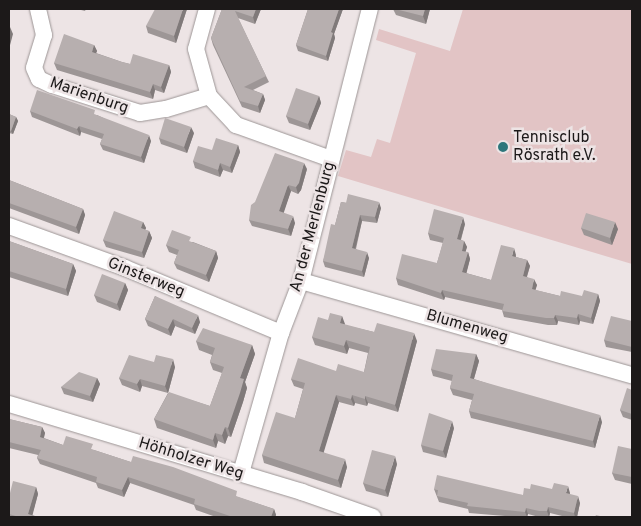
<!DOCTYPE html>
<meta charset="utf-8">
<style>
body{margin:0}
#map{position:relative;width:641px;height:526px;overflow:hidden;background:#ede4e5;font-family:Overpass,sans-serif}
div>[style]{position:absolute}
.green>*{inset:0;background:#e2c4c5}
.roads{filter:drop-shadow(0 0 1px #9c9595) drop-shadow(0 0 1px #9c9595)}
.minor>*{height:16px;margin:-8px;padding:0 8px;transform-origin:8px;border-radius:8px;background:#fff}
.wall>*{inset:0;background:#9d9696}
.shaded-wall>*{inset:0;background:#807a7a}
.building>*{inset:0;background:#b7afaf}
.dots>*{width:14px;height:14px;translate:-50% -50%;box-sizing:border-box;border:2px solid #ede4e5;border-radius:50%}
span{translate:-50% -50%;white-space:nowrap;text-align:center;line-height:1.15;-webkit-text-stroke:5px #ede4e5;paint-order:stroke}
.street-label{font-size:16px;color:#1c1919}
.poi-label{font-size:16px;color:#1c1919}
.left{translate:0 -50%;text-align:left}
.frame{position:absolute;inset:0;border:10px solid #1c1919;pointer-events:none}
</style>
<div id="map">
<div class="green">
<div style="clip-path:polygon(463px 9px,632px 9px,632px 264px,338px 176px,346px 150px,371px 157px,377px 139px,390px 143px,416px 53px,376px 40px,379px 29px,450px 51px)"></div>
</div>
<div class="roads">
<div class="minor">
<div style="left:38px;top:9px;width:27px;rotate:77deg"></div>
<div style="left:44px;top:35px;width:34px;rotate:107deg"></div>
<div style="left:34px;top:68px;width:12px;rotate:66deg"></div>
<div style="left:39px;top:79px;width:14px;rotate:25deg"></div>
<div style="left:52px;top:85px;width:92px;rotate:17.7deg"></div>
<div style="left:140px;top:113px;width:26px;rotate:-9deg"></div>
<div style="left:166px;top:109px;width:45px;rotate:-16.8deg"></div>
<div style="left:207px;top:9px;width:41px;rotate:105.4deg"></div>
<div style="left:196px;top:49px;width:49px;rotate:74.5deg"></div>
<div style="left:209px;top:96px;width:40px;rotate:47deg"></div>
<div style="left:236px;top:125px;width:101px;rotate:19.7deg"></div>
<div style="left:9px;top:226px;width:123px;rotate:19.9deg"></div>
<div style="left:125px;top:268px;width:169px;rotate:22.6deg"></div>
<div style="left:301px;top:281px;width:344px;rotate:15.9deg"></div>
<div style="left:9px;top:404px;width:306px;rotate:16.7deg"></div>
<div style="left:302px;top:492px;width:75px;rotate:19.4deg"></div>
<div style="left:241px;top:473px;width:146px;rotate:-74.1deg"></div>
<div style="left:281px;top:333px;width:56px;rotate:-69deg"></div>
<div style="left:301px;top:281px;width:281px;rotate:-75.8deg"></div>
</div>
</div>
<div class="wall">
<div style="clip-path:polygon(77px 9px,86px 9px,85px 11px)"></div>
<div style="clip-path:polygon(187px 9px,176px 43px,148px 33px,146px 26px)"></div>
<div style="clip-path:polygon(222px 9px,261px 9px,255px 24px,238px 18px,266px 76px,269px 82px,253px 90px,263px 94px,265px 100px,260px 113px,242px 107px,213px 45px,211px 38px)"></div>
<div style="clip-path:polygon(308px 9px,343px 9px,334px 34px,335px 38px,328px 61px,298px 51px,296px 45px)"></div>
<div style="clip-path:polygon(393px 9px,430px 9px,426px 24px,396px 15px)"></div>
<div style="clip-path:polygon(94px 45px,97px 51px,96px 53px,122px 62px,130px 64px,169px 65px,171px 72px,164px 93px,155px 90px,153px 99px,57px 70px,54px 63px)"></div>
<div style="clip-path:polygon(319px 96px,321px 103px,310px 130px,289px 123px,286px 116px)"></div>
<div style="clip-path:polygon(30px 111px,97px 115px,151px 141px,144px 163px,103px 150px,100px 144px,102px 139px,81px 132px,80px 136px,32px 117px)"></div>
<div style="clip-path:polygon(9px 114px,16px 117px,18px 121px,13px 134px,9px 133px)"></div>
<div style="clip-path:polygon(194px 133px,187px 153px,161px 144px,159px 138px)"></div>
<div style="clip-path:polygon(238px 145px,240px 152px,232px 173px,223px 170px,220px 177px,195px 168px,193px 161px,212px 150px)"></div>
<div style="clip-path:polygon(307px 169px,301px 190px,298px 194px,291px 191px,283px 213px,295px 223px,291px 236px,252px 226px,249px 220px)"></div>
<div style="clip-path:polygon(9px 180px,83px 209px,85px 215px,79px 234px,9px 208px)"></div>
<div style="clip-path:polygon(341px 202px,381px 208px,377px 223px,362px 221px,356px 249px,369px 258px,364px 277px,325px 267px,323px 261px,335px 225px)"></div>
<div style="clip-path:polygon(143px 222px,146px 228px,145px 230px,149px 231px,152px 238px,144px 258px,106px 247px,103px 240px)"></div>
<div style="clip-path:polygon(465px 224px,461px 240px,464px 241px,467px 247px,465px 252px,468px 252px,470px 259px,466px 273px,491px 280px,516px 255px,516px 257px,527px 260px,530px 266px,527px 277px,537px 285px,535px 290px,560px 296px,582px 296px,598px 294px,600px 301px,593px 324px,580px 321px,579px 325px,558px 321px,557px 325px,548px 325px,504px 317px,502px 310px,445px 297px,444px 300px,398px 285px,396px 278px,437px 263px,443px 243px,430px 240px,428px 233px)"></div>
<div style="clip-path:polygon(581px 228px,618px 229px,612px 245px,584px 235px)"></div>
<div style="clip-path:polygon(9px 241px,73px 264px,76px 271px,68px 296px,9px 277px)"></div>
<div style="clip-path:polygon(193px 242px,216px 251px,218px 258px,209px 282px,177px 269px,174px 263px,177px 255px,169px 252px,166px 245px)"></div>
<div style="clip-path:polygon(125px 283px,128px 290px,120px 311px,97px 302px,94px 295px)"></div>
<div style="clip-path:polygon(155px 296px,200px 322px,195px 334px,175px 326px,171px 336px,148px 326px,145px 319px)"></div>
<div style="clip-path:polygon(342px 316px,344px 325px,374px 332px,417px 341px,398px 412px,368px 403px,367px 406px,355px 403px,354px 406px,339px 402px,323px 452px,347px 467px,341px 488px,264px 463px,262px 455px,295px 418px,303px 389px,294px 386px,291px 379px,336px 371px,364px 372px,368px 353px,349px 348px,347px 354px,315px 345px,312px 337px,328px 320px)"></div>
<div style="clip-path:polygon(632px 321px,632px 352px,606px 347px,604px 340px)"></div>
<div style="clip-path:polygon(196px 341px,252px 345px,255px 354px,245px 382px,247px 388px,243px 402px,231px 437px,228px 436px,225px 444px,218px 441px,216px 448px,157px 428px,154px 419px,168px 393px,142px 386px,140px 392px,122px 385px,119px 378px,154px 362px,175px 367px,168px 393px,210px 406px,222px 373px,213px 370px,210px 362px,212px 355px,199px 350px)"></div>
<div style="clip-path:polygon(476px 354px,479px 361px,474px 379px,602px 422px,595px 448px,471px 418px,469px 411px,472px 400px,453px 395px,450px 388px,452px 381px,433px 376px,431px 369px)"></div>
<div style="clip-path:polygon(97px 378px,100px 384px,93px 402px,64px 394px,61px 387px)"></div>
<div style="clip-path:polygon(632px 390px,632px 420px,623px 417px,620px 410px)"></div>
<div style="clip-path:polygon(9px 419px,42px 427px,45px 433px,44px 438px,63px 445px,94px 450px,274px 509px,276px 515px,275px 517px,216px 517px,196px 510px,194px 505px,130px 483px,124px 497px,98px 488px,96px 483px,40px 464px,37px 458px,38px 455px,9px 448px)"></div>
<div style="clip-path:polygon(454px 428px,446px 458px,423px 452px,421px 445px)"></div>
<div style="clip-path:polygon(632px 449px,632px 484px,615px 480px,612px 473px)"></div>
<div style="clip-path:polygon(397px 464px,388px 497px,366px 491px,363px 483px)"></div>
<div style="clip-path:polygon(36px 487px,38px 494px,32px 515px,38px 517px,9px 517px,9px 497px)"></div>
<div style="clip-path:polygon(434px 489px,523px 495px,530px 489px,552px 489px,570px 493px,569px 494px,580px 503px,577px 517px,566px 517px,550px 513px,549px 517px,539px 517px,528px 514px,527px 517px,517px 517px,469px 513px,468px 509px,439px 502px)"></div>
</div>
<div class="shaded-wall">
<div style="clip-path:polygon(183px 9px,187px 9px,176px 43px,174px 36px)"></div>
<div style="clip-path:polygon(256px 9px,261px 9px,255px 24px,253px 17px)"></div>
<div style="clip-path:polygon(339px 9px,343px 9px,334px 34px,335px 38px,328px 61px,326px 56px,331px 32px)"></div>
<div style="clip-path:polygon(425px 9px,430px 9px,426px 24px,423px 16px)"></div>
<div style="clip-path:polygon(10px 27px,13px 34px,9px 49px,9px 33px)"></div>
<div style="clip-path:polygon(94px 45px,97px 51px,94px 58px,92px 52px)"></div>
<div style="clip-path:polygon(169px 65px,171px 72px,164px 93px,161px 87px)"></div>
<div style="clip-path:polygon(153px 84px,155px 90px,153px 99px,150px 92px)"></div>
<div style="clip-path:polygon(263px 94px,265px 100px,260px 113px,258px 106px)"></div>
<div style="clip-path:polygon(319px 96px,321px 103px,310px 130px,308px 124px)"></div>
<div style="clip-path:polygon(16px 117px,18px 121px,13px 134px,11px 131px)"></div>
<div style="clip-path:polygon(79px 126px,81px 132px,80px 136px,77px 129px)"></div>
<div style="clip-path:polygon(191px 127px,194px 133px,187px 153px,184px 147px)"></div>
<div style="clip-path:polygon(149px 135px,151px 141px,144px 163px,141px 157px)"></div>
<div style="clip-path:polygon(238px 145px,240px 152px,232px 173px,230px 167px)"></div>
<div style="clip-path:polygon(220px 163px,223px 170px,220px 177px,218px 170px)"></div>
<div style="clip-path:polygon(304px 163px,307px 169px,301px 190px,298px 194px,296px 187px)"></div>
<div style="clip-path:polygon(288px 185px,291px 191px,282px 218px,279px 211px)"></div>
<div style="clip-path:polygon(379px 202px,381px 208px,377px 223px,375px 217px)"></div>
<div style="clip-path:polygon(83px 209px,85px 215px,79px 234px,76px 227px)"></div>
<div style="clip-path:polygon(360px 215px,362px 221px,354px 254px,352px 248px)"></div>
<div style="clip-path:polygon(293px 216px,295px 223px,291px 236px,288px 229px)"></div>
<div style="clip-path:polygon(463px 217px,465px 224px,459px 245px,457px 239px)"></div>
<div style="clip-path:polygon(143px 222px,146px 228px,143px 235px,141px 228px)"></div>
<div style="clip-path:polygon(615px 222px,618px 229px,612px 245px,610px 238px)"></div>
<div style="clip-path:polygon(149px 231px,152px 238px,144px 258px,142px 252px)"></div>
<div style="clip-path:polygon(464px 241px,467px 247px,464px 257px,462px 251px)"></div>
<div style="clip-path:polygon(514px 248px,516px 255px,514px 262px,512px 256px)"></div>
<div style="clip-path:polygon(216px 251px,218px 258px,209px 282px,206px 275px)"></div>
<div style="clip-path:polygon(367px 252px,369px 258px,364px 277px,362px 271px)"></div>
<div style="clip-path:polygon(468px 252px,470px 259px,465px 279px,462px 272px)"></div>
<div style="clip-path:polygon(527px 260px,530px 266px,525px 282px,523px 276px)"></div>
<div style="clip-path:polygon(73px 264px,76px 271px,68px 296px,66px 289px)"></div>
<div style="clip-path:polygon(534px 279px,537px 285px,534px 295px,532px 289px)"></div>
<div style="clip-path:polygon(125px 283px,128px 290px,120px 311px,117px 304px)"></div>
<div style="clip-path:polygon(442px 290px,445px 297px,444px 300px,441px 293px)"></div>
<div style="clip-path:polygon(598px 294px,600px 301px,593px 324px,591px 318px)"></div>
<div style="clip-path:polygon(578px 314px,580px 321px,579px 325px,577px 318px)"></div>
<div style="clip-path:polygon(198px 315px,200px 322px,195px 334px,192px 328px)"></div>
<div style="clip-path:polygon(555px 315px,558px 321px,557px 325px,554px 318px)"></div>
<div style="clip-path:polygon(342px 316px,345px 324px,343px 331px,340px 323px)"></div>
<div style="clip-path:polygon(173px 319px,175px 326px,171px 336px,168px 329px)"></div>
<div style="clip-path:polygon(414px 333px,417px 341px,398px 412px,395px 405px)"></div>
<div style="clip-path:polygon(346px 340px,349px 348px,347px 354px,344px 346px)"></div>
<div style="clip-path:polygon(252px 345px,255px 354px,245px 382px,247px 388px,243px 402px,231px 437px,228px 428px,240px 378px)"></div>
<div style="clip-path:polygon(476px 354px,479px 361px,472px 385px,470px 378px)"></div>
<div style="clip-path:polygon(173px 359px,175px 367px,168px 393px,165px 386px)"></div>
<div style="clip-path:polygon(97px 378px,100px 384px,93px 402px,90px 396px)"></div>
<div style="clip-path:polygon(140px 379px,142px 386px,140px 392px,137px 384px)"></div>
<div style="clip-path:polygon(336px 395px,339px 402px,322px 458px,319px 451px)"></div>
<div style="clip-path:polygon(352px 395px,355px 403px,354px 406px,351px 399px)"></div>
<div style="clip-path:polygon(365px 396px,368px 403px,367px 406px,365px 399px)"></div>
<div style="clip-path:polygon(600px 415px,602px 422px,595px 448px,593px 441px)"></div>
<div style="clip-path:polygon(452px 421px,454px 428px,446px 458px,443px 451px)"></div>
<div style="clip-path:polygon(42px 427px,45px 433px,42px 443px,40px 437px)"></div>
<div style="clip-path:polygon(225px 427px,228px 436px,225px 444px,222px 435px)"></div>
<div style="clip-path:polygon(215px 433px,218px 441px,216px 448px,213px 440px)"></div>
<div style="clip-path:polygon(395px 456px,397px 464px,388px 497px,385px 490px)"></div>
<div style="clip-path:polygon(345px 459px,347px 467px,341px 488px,338px 480px)"></div>
<div style="clip-path:polygon(128px 477px,130px 483px,124px 497px,122px 490px)"></div>
<div style="clip-path:polygon(568px 486px,570px 493px,568px 500px,566px 493px)"></div>
<div style="clip-path:polygon(36px 487px,38px 494px,32px 517px,28px 514px)"></div>
<div style="clip-path:polygon(578px 496px,580px 503px,577px 517px,575px 517px,574px 513px)"></div>
<div style="clip-path:polygon(548px 507px,550px 513px,549px 517px,547px 511px)"></div>
<div style="clip-path:polygon(526px 508px,528px 514px,527px 517px,525px 512px)"></div>
<div style="clip-path:polygon(274px 509px,276px 515px,275px 517px,271px 517px)"></div>
</div>
<div class="building">
<div style="clip-path:polygon(155px 9px,183px 9px,174px 36px,146px 26px)"></div>
<div style="clip-path:polygon(222px 9px,256px 9px,253px 17px,235px 11px,266px 76px,244px 87px,263px 94px,258px 106px,240px 101px,211px 38px)"></div>
<div style="clip-path:polygon(308px 9px,339px 9px,331px 32px,333px 33px,326px 56px,296px 45px)"></div>
<div style="clip-path:polygon(395px 9px,425px 9px,423px 16px)"></div>
<div style="clip-path:polygon(64px 34px,94px 45px,92px 52px,122px 62px,130px 64px,133px 54px,169px 65px,161px 87px,153px 84px,150px 92px,54px 63px)"></div>
<div style="clip-path:polygon(296px 88px,319px 96px,308px 124px,286px 116px)"></div>
<div style="clip-path:polygon(37px 90px,95px 110px,94px 114px,149px 135px,141px 157px,100px 144px,104px 134px,79px 126px,77px 129px,30px 111px)"></div>
<div style="clip-path:polygon(9px 114px,16px 117px,11px 131px,9px 130px)"></div>
<div style="clip-path:polygon(165px 118px,191px 127px,184px 147px,159px 138px)"></div>
<div style="clip-path:polygon(216px 138px,238px 145px,230px 167px,220px 163px,218px 170px,193px 161px,198px 146px,212px 150px)"></div>
<div style="clip-path:polygon(275px 153px,304px 163px,299px 183px,296px 187px,288px 185px,279px 211px,293px 216px,288px 229px,249px 220px,251px 205px,255px 202px)"></div>
<div style="clip-path:polygon(9px 180px,83px 209px,76px 227px,9px 203px)"></div>
<div style="clip-path:polygon(348px 194px,379px 202px,375px 217px,360px 215px,352px 248px,367px 252px,362px 271px,323px 261px,331px 224px,335px 225px,341px 202px,346px 203px)"></div>
<div style="clip-path:polygon(434px 209px,463px 217px,457px 239px,464px 241px,462px 251px,468px 252px,462px 272px,491px 280px,501px 245px,514px 248px,512px 256px,527px 260px,523px 276px,534px 279px,532px 289px,560px 296px,561px 291px,582px 296px,584px 290px,598px 294px,591px 318px,578px 314px,577px 318px,555px 315px,554px 318px,546px 318px,502px 311px,504px 304px,442px 290px,441px 293px,396px 278px,402px 254px,437px 263px,444px 238px,428px 233px)"></div>
<div style="clip-path:polygon(114px 211px,143px 222px,141px 228px,149px 231px,142px 252px,103px 240px)"></div>
<div style="clip-path:polygon(586px 213px,615px 222px,610px 238px,581px 228px)"></div>
<div style="clip-path:polygon(172px 230px,191px 237px,189px 241px,216px 251px,206px 275px,174px 263px,179px 250px,166px 245px)"></div>
<div style="clip-path:polygon(9px 241px,73px 264px,66px 289px,9px 271px)"></div>
<div style="clip-path:polygon(102px 274px,125px 283px,117px 304px,94px 295px)"></div>
<div style="clip-path:polygon(155px 296px,198px 315px,192px 328px,173px 319px,168px 329px,145px 319px)"></div>
<div style="clip-path:polygon(330px 313px,342px 316px,340px 323px,374px 332px,377px 323px,414px 333px,395px 405px,365px 396px,365px 399px,352px 395px,351px 399px,336px 395px,319px 451px,345px 459px,338px 480px,262px 455px,276px 412px,295px 418px,305px 383px,291px 379px,298px 358px,336px 371px,338px 364px,364px 372px,370px 347px,346px 340px,344px 346px,312px 337px,318px 317px,328px 320px)"></div>
<div style="clip-path:polygon(611px 316px,632px 321px,632px 347px,604px 340px)"></div>
<div style="clip-path:polygon(203px 328px,252px 345px,240px 378px,244px 379px,240px 393px,228px 428px,225px 427px,222px 435px,215px 433px,213px 440px,154px 419px,169px 392px,210px 406px,224px 367px,210px 362px,215px 348px,196px 341px)"></div>
<div style="clip-path:polygon(436px 349px,476px 354px,470px 378px,600px 415px,593px 441px,469px 411px,474px 394px,450px 388px,453px 375px,431px 369px)"></div>
<div style="clip-path:polygon(129px 355px,154px 362px,156px 355px,173px 359px,165px 386px,140px 379px,137px 384px,119px 378px)"></div>
<div style="clip-path:polygon(79px 372px,97px 378px,90px 396px,61px 387px)"></div>
<div style="clip-path:polygon(627px 388px,632px 390px,632px 414px,620px 410px)"></div>
<div style="clip-path:polygon(429px 413px,452px 421px,443px 451px,421px 445px)"></div>
<div style="clip-path:polygon(9px 419px,42px 427px,40px 437px,63px 445px,66px 436px,93px 444px,91px 449px,131px 462px,133px 456px,173px 467px,237px 491px,236px 496px,274px 509px,271px 517px,233px 517px,194px 504px,195px 499px,128px 477px,122px 490px,96px 482px,97px 477px,37px 458px,41px 450px,9px 442px)"></div>
<div style="clip-path:polygon(618px 446px,632px 449px,632px 477px,612px 473px)"></div>
<div style="clip-path:polygon(372px 450px,395px 456px,385px 490px,363px 483px)"></div>
<div style="clip-path:polygon(437px 475px,523px 495px,524px 488px,530px 489px,531px 484px,552px 489px,554px 483px,568px 486px,566px 493px,578px 496px,574px 513px,548px 507px,547px 511px,539px 511px,526px 508px,525px 512px,467px 506px,468px 503px,437px 496px,438px 490px,434px 489px)"></div>
<div style="clip-path:polygon(13px 481px,36px 487px,28px 514px,38px 517px,19px 517px,9px 514px,9px 497px)"></div>
<div style="clip-path:polygon(596px 515px,604px 517px,595px 517px)"></div>
</div>
<div class="dots">
<div style="left:503px;top:147px;background:#2d767b"></div>
</div>
<div class="street-label">
<span style="left:89px;top:96px;rotate:19deg">Marienburg</span>
<span style="left:313px;top:227px;rotate:-75deg">An der Merlenburg</span>
<span style="left:146px;top:278px;rotate:22deg">Ginsterweg</span>
<span style="left:467px;top:327px;rotate:16deg">Blumenweg</span>
<span style="left:191px;top:459px;rotate:17deg">Höhholzer Weg</span>
</div>
<div class="poi-label">
<span class="left" style="left:513px;top:147px">Tennisclub<br>Rösrath e.V.</span>
</div>
<div class="frame"></div>
</div>
